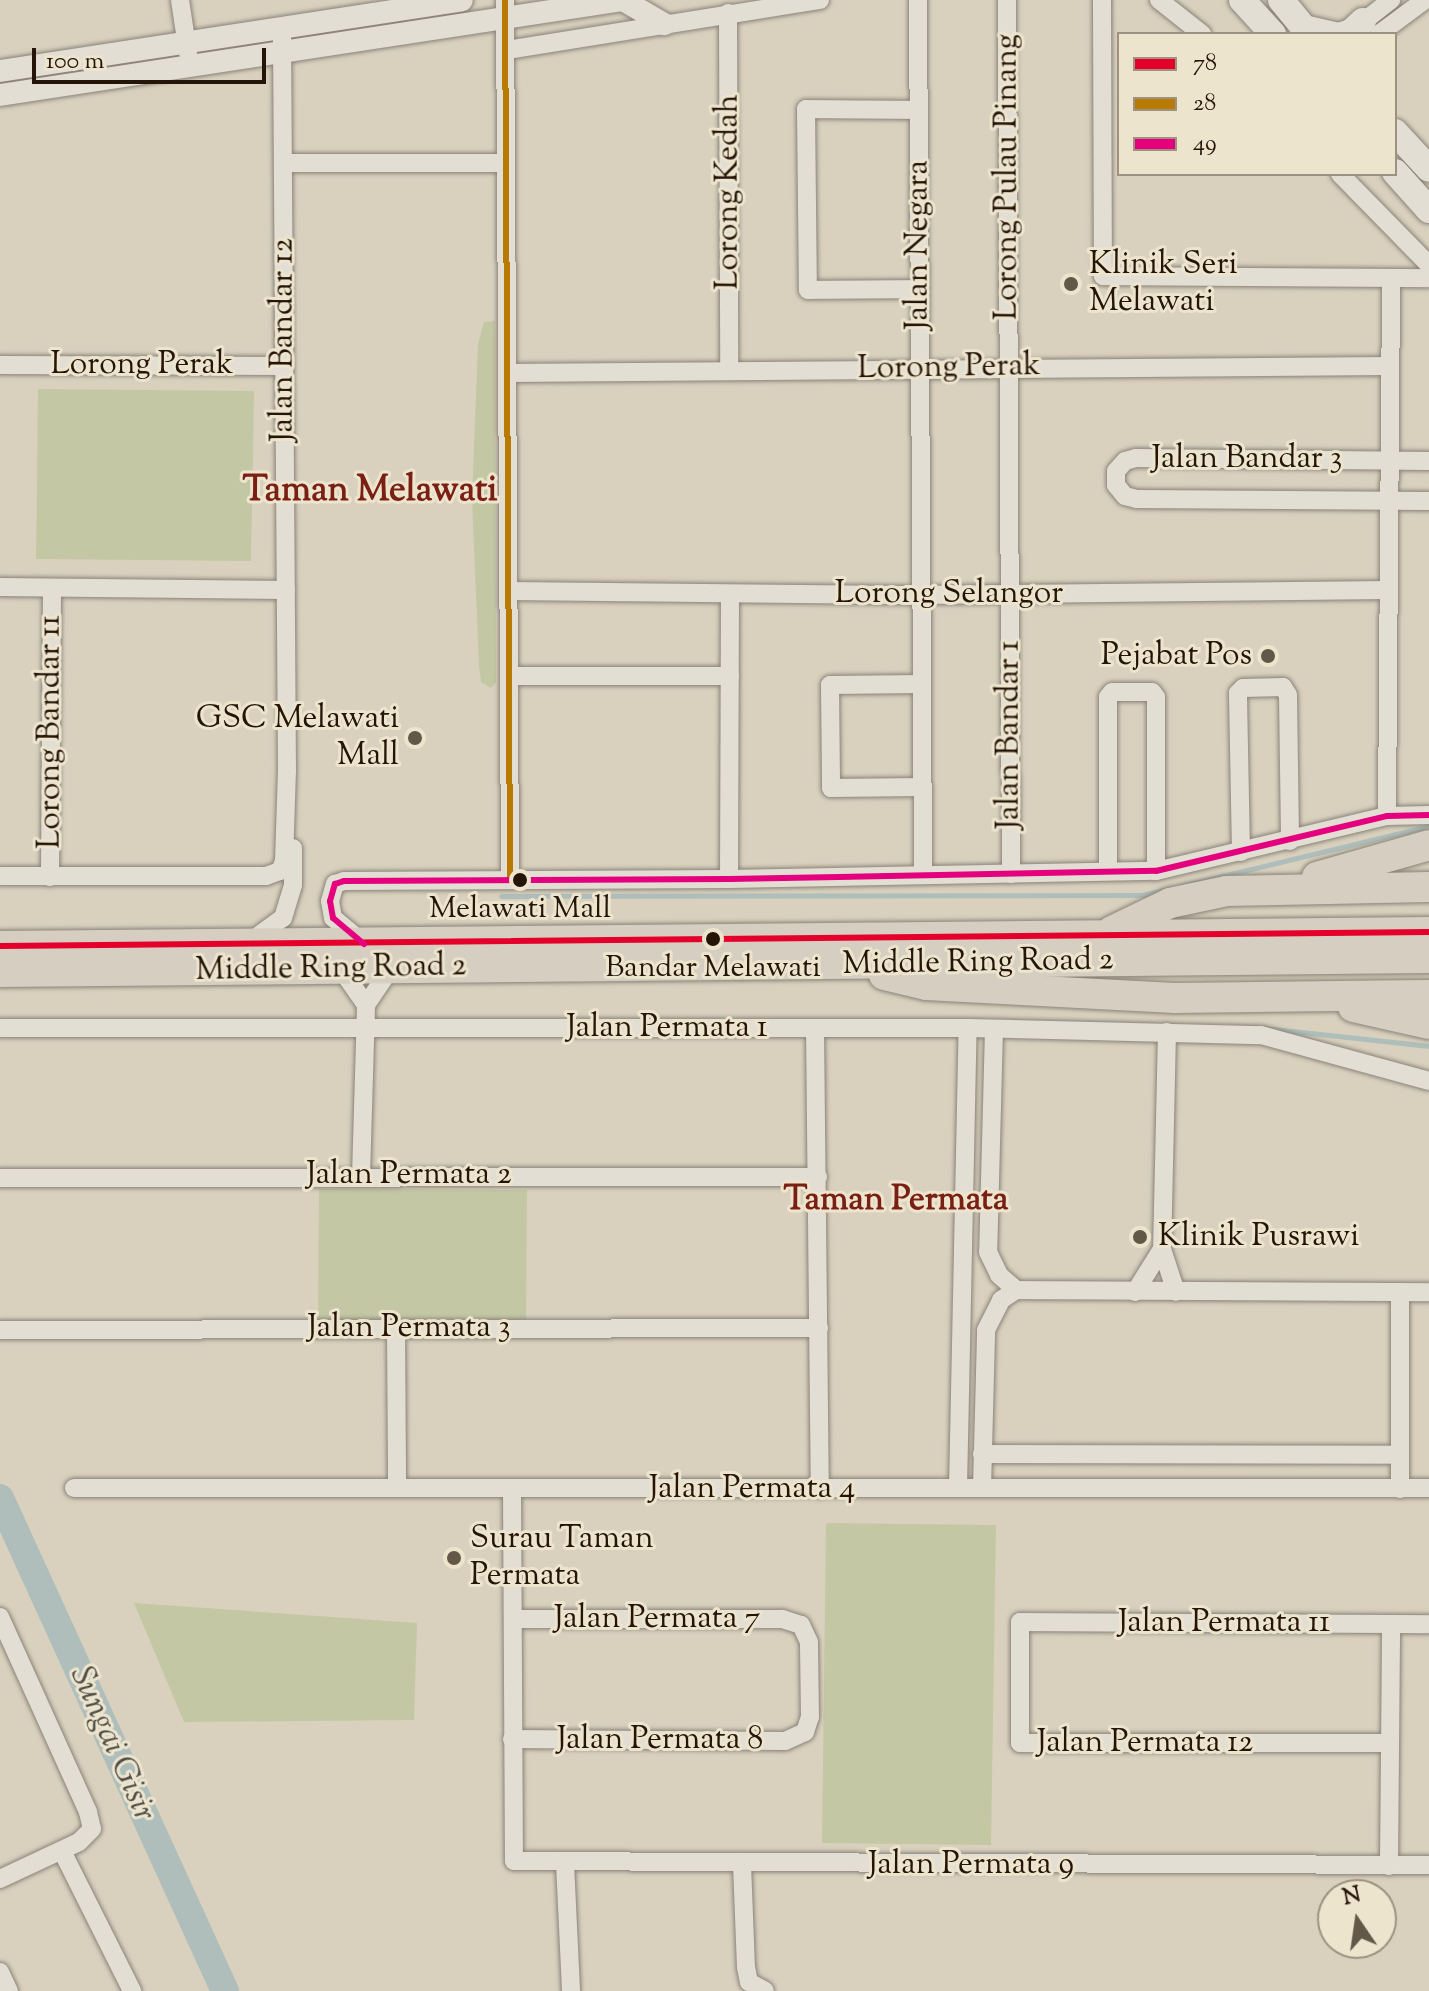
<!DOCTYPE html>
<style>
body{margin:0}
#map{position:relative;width:1429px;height:1991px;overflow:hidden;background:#d9d1be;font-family:"Sorts Mill Goudy",serif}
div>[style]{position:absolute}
.green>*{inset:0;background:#c4c7a4}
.stream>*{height:5px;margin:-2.5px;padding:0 2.5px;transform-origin:2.5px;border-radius:2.5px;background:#afbebb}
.river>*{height:28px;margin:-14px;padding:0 14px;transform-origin:14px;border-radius:14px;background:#afbebb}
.roads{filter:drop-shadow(0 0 2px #8a8378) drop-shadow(0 0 2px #8a8378)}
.minor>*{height:18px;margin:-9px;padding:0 9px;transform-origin:9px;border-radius:9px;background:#e2ded4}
.tertiary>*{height:22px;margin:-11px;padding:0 11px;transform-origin:11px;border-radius:11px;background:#e2ded4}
.secondary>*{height:26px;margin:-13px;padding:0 13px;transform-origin:13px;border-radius:13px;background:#e2ded4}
.trunk>*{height:30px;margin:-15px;padding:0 15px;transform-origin:15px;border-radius:15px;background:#d6cec0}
.bus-1>*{height:6px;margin:-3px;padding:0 3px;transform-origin:3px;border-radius:3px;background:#e4002b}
.bus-2>*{height:6px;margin:-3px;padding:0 3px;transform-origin:3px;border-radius:3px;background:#b87a02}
.bus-3>*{height:6px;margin:-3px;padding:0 3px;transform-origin:3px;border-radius:3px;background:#e5007d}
.dots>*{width:22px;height:22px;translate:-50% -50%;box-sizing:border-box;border:4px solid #ede4ce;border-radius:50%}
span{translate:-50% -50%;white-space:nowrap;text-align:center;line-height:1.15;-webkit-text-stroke:6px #ede4ce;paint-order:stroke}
.bus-label{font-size:30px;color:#241508}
.street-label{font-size:32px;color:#241508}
.poi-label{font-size:32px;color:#241508}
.left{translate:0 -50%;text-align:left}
.right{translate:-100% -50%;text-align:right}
.neighbourhood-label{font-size:34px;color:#7a1f14;font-weight:700}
.water-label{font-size:34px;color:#4e4d46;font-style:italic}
.quarter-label{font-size:36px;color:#7a1f14;font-weight:700}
.legend{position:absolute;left:1117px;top:32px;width:280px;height:144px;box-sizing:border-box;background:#ede4ce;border:2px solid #9d917f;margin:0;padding:10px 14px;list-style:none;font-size:24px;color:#241508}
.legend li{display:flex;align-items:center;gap:16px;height:40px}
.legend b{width:40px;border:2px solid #9d917f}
.north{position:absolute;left:1317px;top:1879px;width:80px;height:80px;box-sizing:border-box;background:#ede4ce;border:2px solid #9d917f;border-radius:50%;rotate:347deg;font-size:22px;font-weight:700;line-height:32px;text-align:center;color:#241508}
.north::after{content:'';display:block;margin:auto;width:28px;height:36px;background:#635748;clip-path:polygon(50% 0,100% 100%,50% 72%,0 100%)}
.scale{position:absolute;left:32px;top:48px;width:234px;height:36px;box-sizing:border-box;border:4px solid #241508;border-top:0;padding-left:10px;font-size:24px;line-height:28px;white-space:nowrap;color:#241508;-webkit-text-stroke:6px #ede4ce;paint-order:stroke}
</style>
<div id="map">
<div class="green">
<div style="clip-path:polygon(495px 321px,496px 683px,491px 688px,481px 682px,479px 665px,472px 499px,478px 344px,484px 322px)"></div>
<div style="clip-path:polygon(38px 389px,254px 391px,251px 561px,36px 559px)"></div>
<div style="clip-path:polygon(319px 1189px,527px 1190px,526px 1326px,318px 1325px)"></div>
<div style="clip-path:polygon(826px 1523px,996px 1525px,991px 1845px,822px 1843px)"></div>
<div style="clip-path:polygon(134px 1603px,417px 1623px,414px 1720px,184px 1722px)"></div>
</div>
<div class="stream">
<div style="left:1181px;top:886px;width:255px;rotate:-13.6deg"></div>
<div style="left:501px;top:896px;width:641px;rotate:-0.09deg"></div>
<div style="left:1142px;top:895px;width:26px;rotate:-13deg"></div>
<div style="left:1264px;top:1028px;width:166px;rotate:6.2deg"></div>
</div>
<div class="river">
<div style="left:0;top:1498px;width:542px;rotate:65.47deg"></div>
</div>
<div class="roads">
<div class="minor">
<div style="left:180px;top:0;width:54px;rotate:81.4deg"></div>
<div style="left:505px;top:0;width:880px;rotate:89.67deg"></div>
<div style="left:918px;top:0;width:874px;rotate:89.67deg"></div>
<div style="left:1007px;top:0;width:874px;rotate:89.74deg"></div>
<div style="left:1102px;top:0;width:276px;rotate:89.8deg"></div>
<div style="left:1103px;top:276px;width:326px;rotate:0.4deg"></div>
<div style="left:1159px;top:0;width:55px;rotate:38.3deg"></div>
<div style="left:728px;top:13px;width:357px;rotate:89.8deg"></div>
<div style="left:1300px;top:23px;width:39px;rotate:13deg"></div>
<div style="left:1338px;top:32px;width:22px;rotate:-18deg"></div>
<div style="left:1359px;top:25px;width:41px;rotate:-38deg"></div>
<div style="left:1379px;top:34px;width:57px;rotate:-36.5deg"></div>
<div style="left:507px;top:50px;width:317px;rotate:-9.1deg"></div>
<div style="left:919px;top:110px;width:113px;rotate:-179.5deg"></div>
<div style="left:806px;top:109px;width:181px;rotate:89.4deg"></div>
<div style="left:808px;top:290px;width:111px;rotate:-0.5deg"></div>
<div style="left:283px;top:163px;width:222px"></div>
<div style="left:1340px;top:174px;width:127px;rotate:45.6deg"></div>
<div style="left:0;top:365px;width:284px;rotate:0.2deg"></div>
<div style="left:508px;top:373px;width:882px;rotate:-0.45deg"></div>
<div style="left:1429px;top:461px;width:293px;rotate:-179.4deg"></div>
<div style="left:1136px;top:458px;width:11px;rotate:165deg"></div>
<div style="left:1125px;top:461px;width:13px;rotate:132deg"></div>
<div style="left:1116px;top:471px;width:14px;rotate:90deg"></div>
<div style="left:1116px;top:485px;width:14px;rotate:51deg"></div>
<div style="left:1125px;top:496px;width:12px;rotate:14deg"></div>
<div style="left:1137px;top:499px;width:292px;rotate:0.4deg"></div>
<div style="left:0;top:587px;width:286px;rotate:0.6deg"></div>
<div style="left:508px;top:591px;width:413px;rotate:0.6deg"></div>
<div style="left:921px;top:595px;width:468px;rotate:-0.6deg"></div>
<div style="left:509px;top:676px;width:221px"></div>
<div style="left:922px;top:684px;width:92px;rotate:179.4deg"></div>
<div style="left:830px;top:685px;width:103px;rotate:89.4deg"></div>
<div style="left:831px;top:788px;width:91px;rotate:-0.6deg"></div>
<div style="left:1387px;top:816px;width:538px;rotate:-89.57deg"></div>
<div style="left:1241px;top:852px;width:159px;rotate:-91.1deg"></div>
<div style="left:1238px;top:693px;width:7px;rotate:-45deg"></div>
<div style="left:1243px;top:688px;width:40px;rotate:-1.4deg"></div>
<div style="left:1283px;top:687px;width:9px;rotate:58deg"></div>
<div style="left:1288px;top:695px;width:146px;rotate:89.2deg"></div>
<div style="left:1108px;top:871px;width:174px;rotate:-90deg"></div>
<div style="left:1108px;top:697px;width:6px;rotate:-51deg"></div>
<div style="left:1112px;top:692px;width:40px"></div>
<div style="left:1152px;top:692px;width:6px;rotate:51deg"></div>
<div style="left:1156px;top:697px;width:174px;rotate:90deg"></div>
<div style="left:0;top:876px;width:266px"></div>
<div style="left:266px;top:876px;width:15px;rotate:-20deg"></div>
<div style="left:280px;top:871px;width:11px;rotate:-68deg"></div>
<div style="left:284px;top:861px;width:91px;rotate:-88.1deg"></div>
<div style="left:287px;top:770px;width:741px;rotate:-90.39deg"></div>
<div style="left:50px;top:877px;width:289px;rotate:-89.6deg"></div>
<div style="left:729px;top:879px;width:285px;rotate:-89.8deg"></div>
<div style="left:251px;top:941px;width:39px;rotate:-36deg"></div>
<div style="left:283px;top:918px;width:34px;rotate:-73deg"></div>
<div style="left:293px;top:885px;width:37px;rotate:-90deg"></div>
<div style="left:362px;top:942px;width:38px;rotate:-140deg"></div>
<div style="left:333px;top:918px;width:17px;rotate:-100deg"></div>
<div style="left:330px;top:901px;width:18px;rotate:-74deg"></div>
<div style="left:335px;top:884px;width:9px;rotate:-18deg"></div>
<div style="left:344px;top:881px;width:385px;rotate:-0.3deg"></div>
<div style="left:729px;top:879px;width:427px;rotate:-1.1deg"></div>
<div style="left:1156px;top:871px;width:237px;rotate:-13.4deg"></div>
<div style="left:1387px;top:816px;width:42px;rotate:-1.4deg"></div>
<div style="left:341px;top:969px;width:44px;rotate:55.2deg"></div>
<div style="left:366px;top:1005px;width:45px;rotate:-56deg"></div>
<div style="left:0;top:1028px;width:968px"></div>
<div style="left:968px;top:1028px;width:293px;rotate:1.4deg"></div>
<div style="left:1261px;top:1035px;width:174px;rotate:15.3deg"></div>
<div style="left:815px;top:1029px;width:460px;rotate:89.4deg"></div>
<div style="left:994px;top:1029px;width:223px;rotate:91.5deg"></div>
<div style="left:988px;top:1252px;width:25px;rotate:64deg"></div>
<div style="left:999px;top:1275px;width:23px;rotate:41deg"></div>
<div style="left:1167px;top:1032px;width:217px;rotate:91.3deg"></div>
<div style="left:1162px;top:1249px;width:45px;rotate:72deg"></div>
<div style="left:361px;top:1176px;width:171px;rotate:-88.3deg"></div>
<div style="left:0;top:1178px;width:818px;rotate:-0.07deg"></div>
<div style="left:1135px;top:1292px;width:51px;rotate:-57.9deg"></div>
<div style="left:1400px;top:1292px;width:197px;rotate:90deg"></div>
<div style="left:396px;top:1328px;width:160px;rotate:89.6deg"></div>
<div style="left:0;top:1330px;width:819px;rotate:-0.14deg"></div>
<div style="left:982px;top:1454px;width:418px;rotate:0.1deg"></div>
<div style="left:74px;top:1488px;width:1355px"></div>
<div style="left:512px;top:1488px;width:373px;rotate:89.7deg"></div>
<div style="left:514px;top:1861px;width:915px;rotate:0.25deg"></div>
<div style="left:958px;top:1488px;width:460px;rotate:-88.8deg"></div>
<div style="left:982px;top:1488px;width:158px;rotate:-88.5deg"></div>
<div style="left:986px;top:1330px;width:34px;rotate:-63deg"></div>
<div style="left:1001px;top:1300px;width:18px;rotate:-34deg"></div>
<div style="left:1016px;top:1290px;width:413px;rotate:0.3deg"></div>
<div style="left:0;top:1617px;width:214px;rotate:65.7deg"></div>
<div style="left:88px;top:1812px;width:17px;rotate:77deg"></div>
<div style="left:92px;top:1829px;width:18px;rotate:135deg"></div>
<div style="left:79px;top:1842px;width:87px;rotate:154.9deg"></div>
<div style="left:512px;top:1739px;width:273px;rotate:0.4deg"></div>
<div style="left:785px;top:1741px;width:22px;rotate:-24deg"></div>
<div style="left:805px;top:1732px;width:16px;rotate:-72deg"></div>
<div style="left:810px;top:1717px;width:75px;rotate:-90.8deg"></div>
<div style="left:809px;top:1642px;width:19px;rotate:-115deg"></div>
<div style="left:801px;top:1625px;width:20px;rotate:-162deg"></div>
<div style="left:782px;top:1619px;width:269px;rotate:180deg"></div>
<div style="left:1390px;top:1743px;width:370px;rotate:180deg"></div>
<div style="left:1020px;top:1743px;width:121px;rotate:-90deg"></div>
<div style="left:1020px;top:1622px;width:409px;rotate:0.3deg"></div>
<div style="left:62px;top:1851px;width:157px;rotate:63.4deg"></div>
<div style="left:565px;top:1863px;width:128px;rotate:87.3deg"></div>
<div style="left:742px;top:1864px;width:103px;rotate:87.8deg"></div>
<div style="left:746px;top:1967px;width:15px;rotate:79deg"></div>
<div style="left:749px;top:1982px;width:18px;rotate:29deg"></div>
<div style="left:1389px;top:1866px;width:242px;rotate:-89.5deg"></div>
<div style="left:0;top:1972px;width:21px;rotate:65deg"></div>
</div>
<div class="tertiary">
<div style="left:623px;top:0;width:48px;rotate:30.3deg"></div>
<div style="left:0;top:71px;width:467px;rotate:-8.7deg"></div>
<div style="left:0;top:95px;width:629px;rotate:-8.68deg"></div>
</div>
<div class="secondary">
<div style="left:1242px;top:0;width:46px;rotate:47.6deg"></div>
<div style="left:1281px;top:0;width:44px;rotate:50.5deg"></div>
<div style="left:1349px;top:34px;width:19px;rotate:-43deg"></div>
<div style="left:1395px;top:132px;width:50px;rotate:47.4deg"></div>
<div style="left:1395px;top:172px;width:51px;rotate:48.2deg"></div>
</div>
<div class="trunk">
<div style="left:1317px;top:877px;width:116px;rotate:-15.9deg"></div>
<div style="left:1112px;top:931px;width:64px;rotate:-25.8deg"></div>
<div style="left:1170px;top:903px;width:58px;rotate:-11.9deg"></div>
<div style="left:1227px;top:891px;width:202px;rotate:-1.1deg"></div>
<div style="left:0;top:946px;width:1429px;rotate:-0.56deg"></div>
<div style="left:0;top:972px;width:1429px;rotate:-0.56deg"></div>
<div style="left:884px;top:975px;width:43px;rotate:13.4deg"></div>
<div style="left:926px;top:985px;width:249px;rotate:3deg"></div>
<div style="left:1175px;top:998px;width:254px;rotate:-0.7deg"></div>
<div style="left:1353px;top:1007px;width:78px;rotate:12.6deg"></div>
</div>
</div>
<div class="bus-1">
<div style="left:0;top:946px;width:1429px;rotate:-0.56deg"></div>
</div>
<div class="bus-2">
<div style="left:505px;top:0;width:880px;rotate:89.67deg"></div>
</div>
<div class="bus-3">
<div style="left:364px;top:944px;width:40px;rotate:-140deg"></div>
<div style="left:333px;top:918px;width:17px;rotate:-100deg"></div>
<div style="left:330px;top:901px;width:18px;rotate:-74deg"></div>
<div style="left:335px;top:884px;width:9px;rotate:-18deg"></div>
<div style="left:344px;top:881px;width:385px;rotate:-0.3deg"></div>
<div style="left:729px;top:879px;width:427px;rotate:-1.1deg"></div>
<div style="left:1156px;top:871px;width:237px;rotate:-13.4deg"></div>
<div style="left:1387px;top:816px;width:42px;rotate:-1.4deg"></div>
</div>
<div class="dots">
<div style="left:1071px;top:284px;background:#635748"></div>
<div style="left:1268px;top:656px;background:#635748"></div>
<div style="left:415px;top:738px;background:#635748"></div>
<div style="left:520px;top:880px;background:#241508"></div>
<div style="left:713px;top:939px;background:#241508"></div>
<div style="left:1140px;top:1237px;background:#635748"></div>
<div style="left:454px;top:1558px;background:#635748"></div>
</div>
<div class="bus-label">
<span style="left:520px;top:910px">Melawati Mall</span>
<span style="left:713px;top:969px">Bandar Melawati</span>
</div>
<div class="street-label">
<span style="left:1008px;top:177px;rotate:-90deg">Lorong Pulau Pinang</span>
<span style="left:729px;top:192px;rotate:-90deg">Lorong Kedah</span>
<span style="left:919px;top:245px;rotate:-90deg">Jalan Negara</span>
<span style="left:284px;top:340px;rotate:-90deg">Jalan Bandar 12</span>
<span style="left:142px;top:365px">Lorong Perak</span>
<span style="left:949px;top:368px;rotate:-1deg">Lorong Perak</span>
<span style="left:1247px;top:459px">Jalan Bandar 3</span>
<span style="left:949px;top:594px">Lorong Selangor</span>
<span style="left:51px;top:732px;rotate:-90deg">Lorong Bandar 11</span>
<span style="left:1010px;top:735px;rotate:-90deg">Jalan Bandar 1</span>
<span style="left:978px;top:963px;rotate:-1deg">Middle Ring Road 2</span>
<span style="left:331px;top:969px;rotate:-1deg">Middle Ring Road 2</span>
<span style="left:667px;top:1028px">Jalan Permata 1</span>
<span style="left:409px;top:1175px">Jalan Permata 2</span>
<span style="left:409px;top:1328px">Jalan Permata 3</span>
<span style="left:752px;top:1489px">Jalan Permata 4</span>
<span style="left:657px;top:1619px">Jalan Permata 7</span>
<span style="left:1224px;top:1623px">Jalan Permata 11</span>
<span style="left:660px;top:1740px">Jalan Permata 8</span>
<span style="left:1145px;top:1743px">Jalan Permata 12</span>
<span style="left:971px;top:1865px">Jalan Permata 9</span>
</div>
<div class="poi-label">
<span class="left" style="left:1089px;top:284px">Klinik Seri<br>Melawati</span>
<span class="right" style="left:1252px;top:656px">Pejabat Pos</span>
<span class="right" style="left:399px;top:738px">GSC Melawati<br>Mall</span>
<span class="left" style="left:1158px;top:1237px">Klinik Pusrawi</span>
<span class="left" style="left:470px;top:1558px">Surau Taman<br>Permata</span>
</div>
<div class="neighbourhood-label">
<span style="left:896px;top:1201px">Taman Permata</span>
</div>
<div class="water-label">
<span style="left:112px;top:1744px;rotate:66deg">Sungai Gisir</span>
</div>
<div class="quarter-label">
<span style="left:370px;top:492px">Taman Melawati</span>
</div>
<ul class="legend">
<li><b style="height:10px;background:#e4002b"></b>78</li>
<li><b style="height:10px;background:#b87a02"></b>28</li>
<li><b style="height:10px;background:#e5007d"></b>49</li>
</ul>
<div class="north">N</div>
<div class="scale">100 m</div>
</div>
